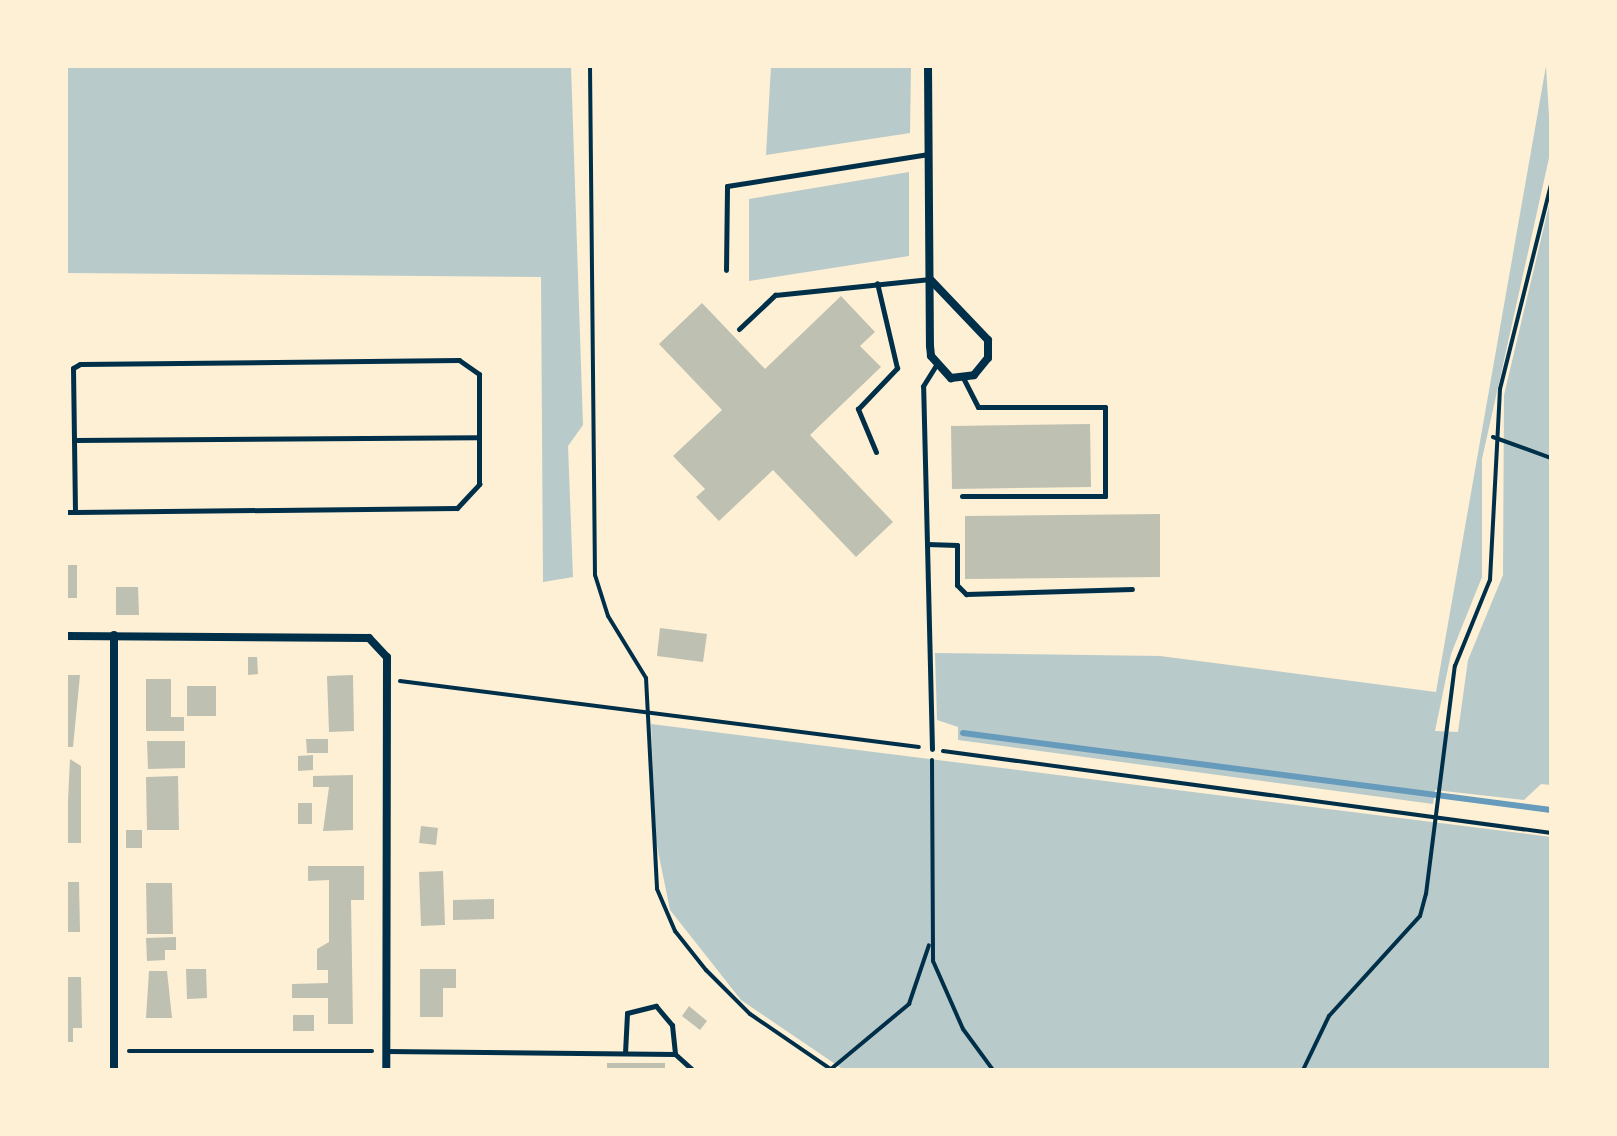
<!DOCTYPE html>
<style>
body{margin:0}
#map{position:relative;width:1617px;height:1136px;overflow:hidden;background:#fdf0d5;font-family:"Libre Baskerville",serif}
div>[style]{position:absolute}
.green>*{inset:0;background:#b9caca}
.stream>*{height:6px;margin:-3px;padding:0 3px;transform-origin:3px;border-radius:3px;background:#669bbc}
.building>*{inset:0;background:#bec0b2}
.path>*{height:4px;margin:-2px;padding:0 2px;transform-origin:2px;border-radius:2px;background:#003049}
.service>*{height:5px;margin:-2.5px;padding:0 2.5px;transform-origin:2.5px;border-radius:2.5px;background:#003049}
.minor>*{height:8px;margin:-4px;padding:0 4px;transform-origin:4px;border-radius:4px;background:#003049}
span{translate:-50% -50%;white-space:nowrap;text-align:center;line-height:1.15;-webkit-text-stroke:6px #fdf0d5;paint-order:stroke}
.frame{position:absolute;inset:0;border:68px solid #fdf0d5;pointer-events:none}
</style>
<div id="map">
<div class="green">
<div style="clip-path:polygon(66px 66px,571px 66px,583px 425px,568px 446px,573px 577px,543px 582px,541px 277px,66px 273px)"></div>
<div style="clip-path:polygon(771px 66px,911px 66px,910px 133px,766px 155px)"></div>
<div style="clip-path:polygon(1546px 66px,1551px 149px,1482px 459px,1482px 577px,1451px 654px,1435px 731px,1458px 732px,1468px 660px,1503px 575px,1504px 395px,1551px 197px,1551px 785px,1541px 784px,1524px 800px,1435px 790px,1433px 804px,958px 740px,958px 727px,937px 720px,935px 653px,1160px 656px,1436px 692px)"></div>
<div style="clip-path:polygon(909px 172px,909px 256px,749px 281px,749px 199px)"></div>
<div style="clip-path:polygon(651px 724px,1551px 837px,1551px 1070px,844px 1070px,741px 1000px,670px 910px,656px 841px)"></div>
</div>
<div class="stream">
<div style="left:963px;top:733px;width:593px;rotate:7.46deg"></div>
</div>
<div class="building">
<div style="clip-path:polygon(841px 296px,875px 332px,860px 346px,881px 367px,810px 435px,893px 522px,856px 557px,773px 470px,719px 521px,696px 497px,705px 489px,673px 456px,722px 410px,659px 344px,702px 303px,765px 369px)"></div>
<div style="clip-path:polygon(1090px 424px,1091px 487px,952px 489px,951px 426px)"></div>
<div style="clip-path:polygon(1160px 514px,1160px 577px,965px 579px,965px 516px)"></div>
<div style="clip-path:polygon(66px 565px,77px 565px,77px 598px,66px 598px)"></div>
<div style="clip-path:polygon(116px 587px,138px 587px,139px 615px,116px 615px)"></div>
<div style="clip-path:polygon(660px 628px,707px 634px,703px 662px,657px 656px)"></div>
<div style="clip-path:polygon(248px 657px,257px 657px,258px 674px,248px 675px)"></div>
<div style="clip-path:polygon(66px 675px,80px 675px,73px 747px,66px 747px)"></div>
<div style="clip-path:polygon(353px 675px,354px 731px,329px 732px,327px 676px)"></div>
<div style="clip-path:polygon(146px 679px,171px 679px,171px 717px,184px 717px,184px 731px,146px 731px)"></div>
<div style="clip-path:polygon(187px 686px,216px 686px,216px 716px,187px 716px)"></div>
<div style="clip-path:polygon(306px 739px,328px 739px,328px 753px,307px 753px)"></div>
<div style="clip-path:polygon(147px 741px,185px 741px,185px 768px,148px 769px)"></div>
<div style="clip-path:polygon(313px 755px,313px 770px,298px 771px,298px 756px)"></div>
<div style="clip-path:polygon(70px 759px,81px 766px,81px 843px,66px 843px)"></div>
<div style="clip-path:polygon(353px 775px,353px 830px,323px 831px,329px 787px,313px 787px,313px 776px)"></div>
<div style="clip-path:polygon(178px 776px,179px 830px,147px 830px,146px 777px)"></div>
<div style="clip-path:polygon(298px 803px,312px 803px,312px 824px,298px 824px)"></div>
<div style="clip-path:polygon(421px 826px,438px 828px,436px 845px,419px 843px)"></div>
<div style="clip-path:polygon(126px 830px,142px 830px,142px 848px,126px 848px)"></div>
<div style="clip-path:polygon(308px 866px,364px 866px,364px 900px,351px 900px,353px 1024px,328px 1024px,328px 998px,292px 998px,292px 984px,328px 983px,328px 970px,317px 970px,317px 949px,329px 942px,329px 880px,308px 881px)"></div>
<div style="clip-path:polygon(443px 871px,445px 925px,421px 926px,419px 872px)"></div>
<div style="clip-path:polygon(66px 882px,79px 882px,80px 932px,66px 932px)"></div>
<div style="clip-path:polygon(146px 883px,172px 883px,173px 934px,147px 934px)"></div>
<div style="clip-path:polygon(494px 899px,494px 919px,453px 920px,453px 900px)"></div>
<div style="clip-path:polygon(176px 937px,176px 950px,165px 950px,165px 960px,147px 961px,146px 938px)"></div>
<div style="clip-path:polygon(186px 969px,206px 969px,207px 998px,187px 999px)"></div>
<div style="clip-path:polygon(420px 969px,456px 969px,456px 988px,443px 988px,443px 1017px,420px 1017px)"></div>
<div style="clip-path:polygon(149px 971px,167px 971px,172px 1018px,146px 1018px)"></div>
<div style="clip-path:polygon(66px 977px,81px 977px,82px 1028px,73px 1028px,73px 1042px,66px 1042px)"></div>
<div style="clip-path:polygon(689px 1006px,707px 1021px,700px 1030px,682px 1016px)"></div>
<div style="clip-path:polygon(293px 1015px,314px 1015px,314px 1031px,293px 1031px)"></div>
<div style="clip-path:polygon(607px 1063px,665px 1063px,665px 1070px,607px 1070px)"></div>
</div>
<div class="path">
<div style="left:590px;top:66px;width:509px;rotate:89.44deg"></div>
<div style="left:595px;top:575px;width:43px;rotate:72.4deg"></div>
<div style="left:608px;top:616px;width:73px;rotate:58.5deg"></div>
<div style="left:646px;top:678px;width:211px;rotate:87deg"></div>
<div style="left:657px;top:889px;width:46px;rotate:66.8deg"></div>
<div style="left:675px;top:931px;width:50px;rotate:51.5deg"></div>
<div style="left:706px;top:970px;width:62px;rotate:45deg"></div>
<div style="left:750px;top:1014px;width:99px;rotate:34.3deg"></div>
<div style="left:1493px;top:437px;width:62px;rotate:19.9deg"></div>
<div style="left:400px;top:681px;width:523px;rotate:7.25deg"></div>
<div style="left:943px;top:751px;width:614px;rotate:7.68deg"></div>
<div style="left:932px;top:760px;width:201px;rotate:89.7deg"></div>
<div style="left:933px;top:961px;width:74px;rotate:66.2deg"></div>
<div style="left:963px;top:1029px;width:51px;rotate:53.8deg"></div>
<div style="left:129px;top:1051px;width:243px"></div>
<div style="left:831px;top:1069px;width:102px;rotate:-39.8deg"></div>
<div style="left:909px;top:1004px;width:62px;rotate:-71.3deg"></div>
<div style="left:1303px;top:1070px;width:60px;rotate:-64.3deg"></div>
<div style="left:1329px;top:1016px;width:135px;rotate:-47.7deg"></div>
<div style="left:1420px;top:916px;width:23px;rotate:-75deg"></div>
<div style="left:1426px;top:894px;width:230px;rotate:-82.8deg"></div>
<div style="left:1455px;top:666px;width:93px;rotate:-67.9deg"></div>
<div style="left:1490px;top:580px;width:191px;rotate:-87deg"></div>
<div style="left:1500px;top:389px;width:210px;rotate:-76deg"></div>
</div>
<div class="service">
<div style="left:726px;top:270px;width:84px;rotate:-89.3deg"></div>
<div style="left:727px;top:186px;width:204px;rotate:-9deg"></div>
<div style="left:739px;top:329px;width:50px;rotate:-43.4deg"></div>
<div style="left:775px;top:295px;width:156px;rotate:-5.9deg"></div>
<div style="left:74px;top:440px;width:405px;rotate:-0.4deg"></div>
<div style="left:876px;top:452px;width:47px;rotate:-112.7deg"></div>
<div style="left:858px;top:409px;width:57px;rotate:-46.4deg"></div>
<div style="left:897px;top:368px;width:87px;rotate:-103.2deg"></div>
<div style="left:962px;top:496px;width:143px"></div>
<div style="left:1105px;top:496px;width:89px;rotate:-90deg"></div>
<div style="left:1105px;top:407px;width:127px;rotate:180deg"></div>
<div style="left:978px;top:407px;width:33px;rotate:-117deg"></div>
<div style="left:66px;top:512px;width:9px"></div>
<div style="left:75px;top:512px;width:382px;rotate:-0.6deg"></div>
<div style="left:457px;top:508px;width:33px;rotate:-47deg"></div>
<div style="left:479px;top:484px;width:110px;rotate:-90deg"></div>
<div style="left:479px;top:374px;width:24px;rotate:-145deg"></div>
<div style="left:459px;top:360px;width:379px;rotate:179.4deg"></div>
<div style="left:80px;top:364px;width:8px;rotate:150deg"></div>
<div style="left:73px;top:368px;width:144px;rotate:89.2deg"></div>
<div style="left:927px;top:544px;width:30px;rotate:2deg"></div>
<div style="left:957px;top:545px;width:40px;rotate:90deg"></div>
<div style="left:957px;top:585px;width:13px;rotate:45deg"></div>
<div style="left:966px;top:594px;width:166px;rotate:-1.7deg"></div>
<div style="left:932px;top:749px;width:363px;rotate:-91.4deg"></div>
<div style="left:923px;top:386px;width:25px;rotate:-58deg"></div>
<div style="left:386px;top:1051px;width:289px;rotate:0.6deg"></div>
<div style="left:625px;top:1053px;width:40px;rotate:-87.1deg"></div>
<div style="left:627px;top:1013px;width:30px;rotate:-14deg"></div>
<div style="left:656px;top:1006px;width:25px;rotate:50deg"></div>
<div style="left:672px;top:1025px;width:29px;rotate:84deg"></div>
<div style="left:675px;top:1054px;width:24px;rotate:42deg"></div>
</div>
<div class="minor">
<div style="left:928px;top:66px;width:280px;rotate:89.6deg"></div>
<div style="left:930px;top:346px;width:10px;rotate:84deg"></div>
<div style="left:931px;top:356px;width:30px;rotate:48deg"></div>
<div style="left:951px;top:378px;width:23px;rotate:-7deg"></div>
<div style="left:974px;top:375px;width:22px;rotate:-51deg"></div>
<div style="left:988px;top:358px;width:18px;rotate:-90deg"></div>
<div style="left:988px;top:340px;width:84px;rotate:-133.6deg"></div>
<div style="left:114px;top:635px;width:435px;rotate:90deg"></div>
<div style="left:66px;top:636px;width:303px;rotate:0.4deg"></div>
<div style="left:369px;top:638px;width:26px;rotate:47deg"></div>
<div style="left:387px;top:657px;width:413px;rotate:90.1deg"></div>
</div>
<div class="frame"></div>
</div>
